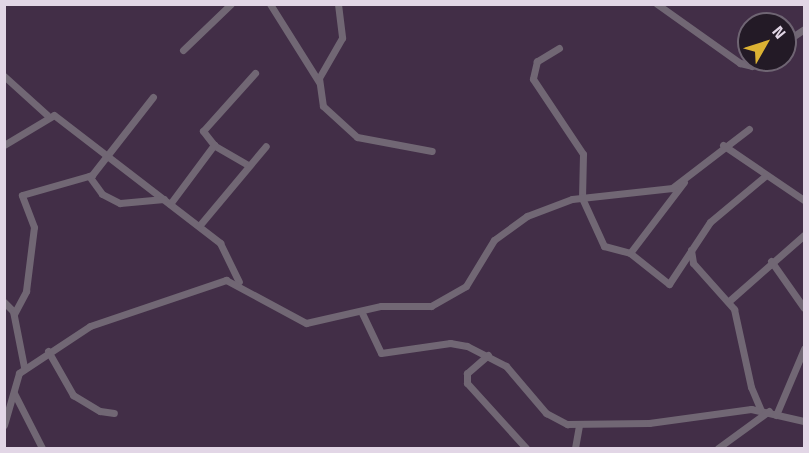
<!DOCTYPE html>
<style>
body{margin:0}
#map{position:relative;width:809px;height:453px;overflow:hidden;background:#422e47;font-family:"Titillium Web",sans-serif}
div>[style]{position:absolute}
.minor>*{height:7px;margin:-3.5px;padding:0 3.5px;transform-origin:3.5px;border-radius:3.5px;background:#716774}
span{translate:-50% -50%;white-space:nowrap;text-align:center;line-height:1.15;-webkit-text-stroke:6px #231a26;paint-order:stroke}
.frame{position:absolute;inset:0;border:6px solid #e2d6e6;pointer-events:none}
.north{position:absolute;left:737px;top:12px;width:60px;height:60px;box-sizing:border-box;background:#231a26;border:2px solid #6f6573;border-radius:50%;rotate:51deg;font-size:16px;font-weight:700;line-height:24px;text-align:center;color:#e2d6e6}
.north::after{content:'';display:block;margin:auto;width:21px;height:27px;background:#dcb233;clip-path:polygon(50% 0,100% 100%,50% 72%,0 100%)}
</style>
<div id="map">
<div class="minor">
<div style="left:270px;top:4px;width:92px;rotate:57.9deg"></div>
<div style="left:338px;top:4px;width:34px;rotate:83deg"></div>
<div style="left:342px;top:38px;width:46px;rotate:119.9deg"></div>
<div style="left:319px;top:78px;width:28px;rotate:82deg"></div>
<div style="left:323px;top:106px;width:46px;rotate:42.4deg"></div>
<div style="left:357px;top:137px;width:76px;rotate:10.6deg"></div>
<div style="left:657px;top:4px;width:102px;rotate:35.4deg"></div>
<div style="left:740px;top:63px;width:12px;rotate:14deg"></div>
<div style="left:752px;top:66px;width:12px;rotate:-31deg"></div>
<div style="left:785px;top:42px;width:23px;rotate:-34deg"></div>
<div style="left:559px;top:48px;width:26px;rotate:149deg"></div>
<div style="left:537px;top:61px;width:18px;rotate:103deg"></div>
<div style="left:533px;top:79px;width:90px;rotate:56.3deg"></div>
<div style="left:583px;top:154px;width:44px;rotate:91.3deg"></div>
<div style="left:582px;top:198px;width:53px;rotate:65.4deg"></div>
<div style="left:604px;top:246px;width:27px;rotate:15deg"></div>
<div style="left:630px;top:253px;width:89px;rotate:-52.7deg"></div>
<div style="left:183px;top:50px;width:66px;rotate:-43.8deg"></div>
<div style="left:4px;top:76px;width:58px;rotate:42.2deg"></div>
<div style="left:4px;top:145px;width:58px;rotate:-31deg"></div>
<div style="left:54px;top:115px;width:210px;rotate:37.6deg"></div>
<div style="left:220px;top:243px;width:43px;rotate:64deg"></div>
<div style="left:723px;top:145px;width:98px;rotate:34.2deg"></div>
<div style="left:248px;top:165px;width:39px;rotate:-150deg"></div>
<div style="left:214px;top:145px;width:18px;rotate:-128deg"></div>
<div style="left:203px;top:131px;width:78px;rotate:-48.1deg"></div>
<div style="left:89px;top:176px;width:22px;rotate:54deg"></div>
<div style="left:102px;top:194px;width:20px;rotate:27deg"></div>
<div style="left:120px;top:203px;width:44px;rotate:-5.2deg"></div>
<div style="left:170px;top:204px;width:74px;rotate:-53.3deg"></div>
<div style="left:199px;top:226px;width:104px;rotate:-50.1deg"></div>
<div style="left:691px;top:250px;width:13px;rotate:81deg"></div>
<div style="left:693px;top:263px;width:62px;rotate:48.3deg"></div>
<div style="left:734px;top:309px;width:80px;rotate:77.7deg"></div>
<div style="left:751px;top:387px;width:25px;rotate:67deg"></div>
<div style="left:630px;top:253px;width:50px;rotate:38.5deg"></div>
<div style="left:669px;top:284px;width:74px;rotate:-56.5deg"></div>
<div style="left:710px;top:222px;width:72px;rotate:-39.9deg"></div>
<div style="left:771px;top:261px;width:57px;rotate:54.9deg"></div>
<div style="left:729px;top:301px;width:100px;rotate:-41.3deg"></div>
<div style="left:4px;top:302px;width:13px;rotate:45deg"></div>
<div style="left:13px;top:311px;width:57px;rotate:78.9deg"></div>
<div style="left:362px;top:313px;width:44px;rotate:64.6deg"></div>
<div style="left:381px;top:353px;width:70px;rotate:-8.2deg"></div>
<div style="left:450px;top:343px;width:17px;rotate:10deg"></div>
<div style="left:467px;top:346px;width:44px;rotate:27.1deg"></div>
<div style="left:506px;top:366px;width:62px;rotate:49.6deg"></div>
<div style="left:546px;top:413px;width:24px;rotate:28deg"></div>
<div style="left:567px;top:424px;width:82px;rotate:-0.7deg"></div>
<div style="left:649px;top:423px;width:103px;rotate:-7.8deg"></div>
<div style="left:751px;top:409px;width:54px;rotate:12.8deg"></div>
<div style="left:14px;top:314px;width:26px;rotate:-62deg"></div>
<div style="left:26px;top:291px;width:64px;rotate:-82.9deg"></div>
<div style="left:34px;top:227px;width:34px;rotate:-111deg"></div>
<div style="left:22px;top:195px;width:73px;rotate:-15.9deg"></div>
<div style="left:92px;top:175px;width:99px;rotate:-52deg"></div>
<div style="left:48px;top:351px;width:51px;rotate:60.4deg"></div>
<div style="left:73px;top:395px;width:31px;rotate:31deg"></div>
<div style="left:100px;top:411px;width:14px;rotate:8deg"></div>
<div style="left:488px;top:355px;width:28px;rotate:139deg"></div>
<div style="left:467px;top:373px;width:10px;rotate:90deg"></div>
<div style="left:467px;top:383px;width:88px;rotate:47.8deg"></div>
<div style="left:14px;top:393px;width:62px;rotate:63deg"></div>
<div style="left:776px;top:415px;width:72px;rotate:-67deg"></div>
<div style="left:4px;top:425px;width:54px;rotate:-73.9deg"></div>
<div style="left:19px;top:373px;width:85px;rotate:-33.5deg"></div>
<div style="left:90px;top:326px;width:144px;rotate:-18.7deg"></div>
<div style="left:226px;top:280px;width:91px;rotate:28.3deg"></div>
<div style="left:306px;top:323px;width:77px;rotate:-12.8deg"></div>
<div style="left:381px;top:306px;width:50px"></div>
<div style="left:431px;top:306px;width:40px;rotate:-29.7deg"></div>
<div style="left:466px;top:286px;width:54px;rotate:-58.7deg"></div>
<div style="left:494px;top:240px;width:41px;rotate:-36deg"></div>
<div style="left:527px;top:216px;width:48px;rotate:-20.7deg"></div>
<div style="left:572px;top:199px;width:101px;rotate:-6.3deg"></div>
<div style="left:672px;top:188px;width:97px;rotate:-37.5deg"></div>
<div style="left:575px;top:448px;width:22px;rotate:-80deg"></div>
<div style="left:718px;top:448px;width:63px;rotate:-36deg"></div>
</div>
<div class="frame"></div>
<div class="north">N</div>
</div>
